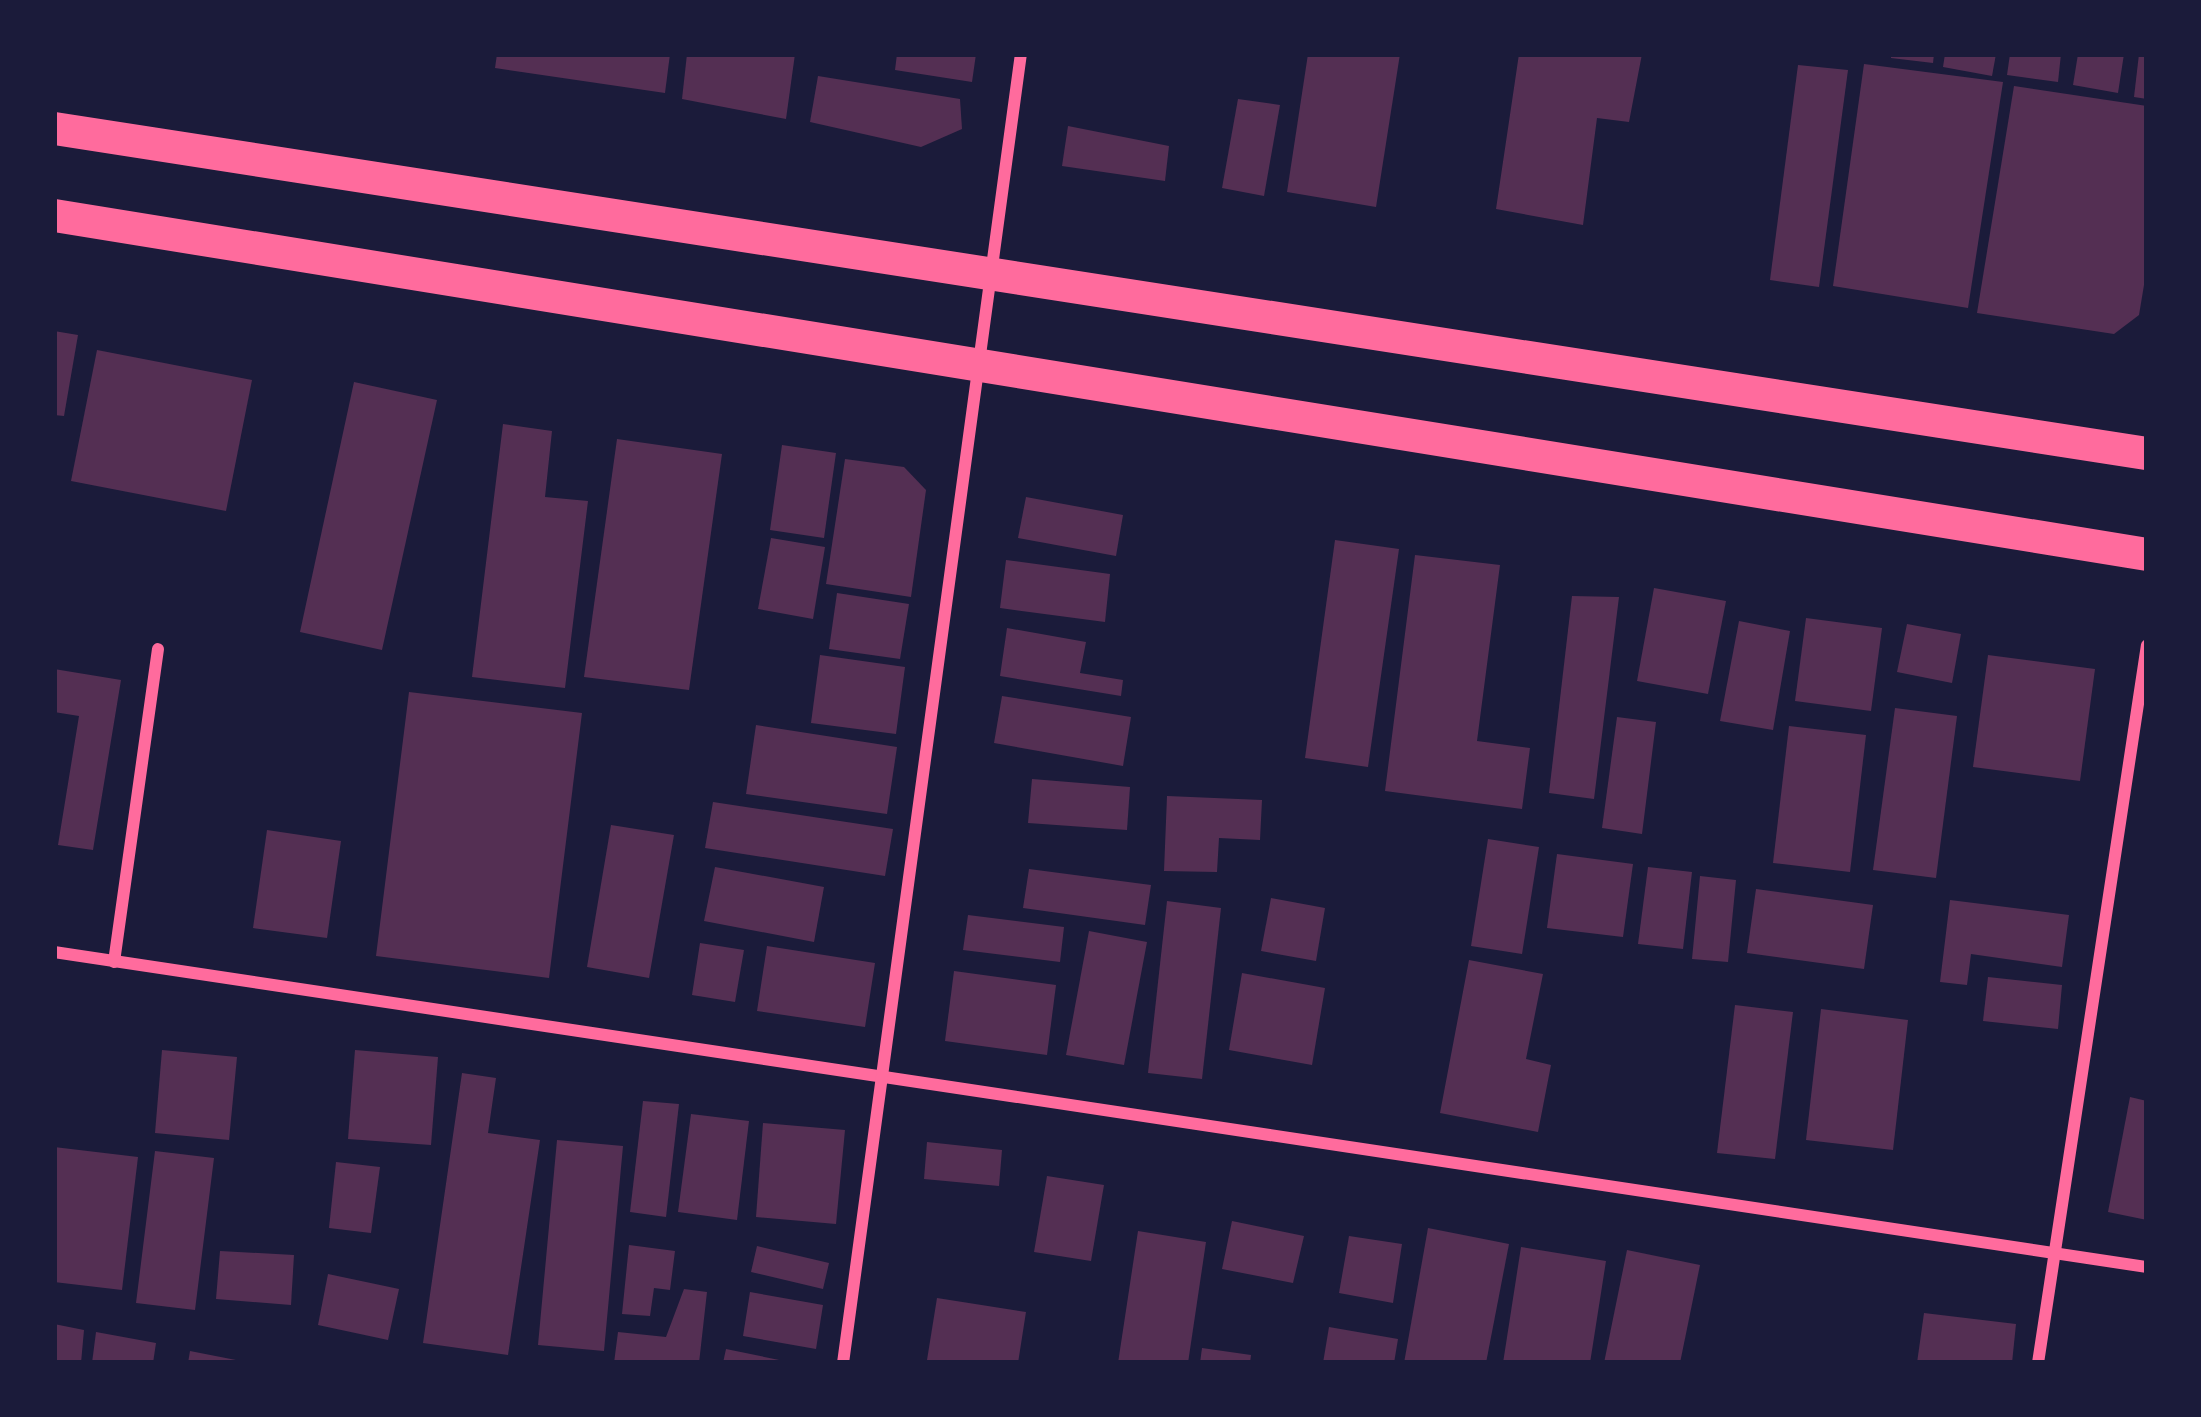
<!DOCTYPE html>
<style>
body{margin:0}
#map{position:relative;width:2201px;height:1417px;overflow:hidden;background:#1b1b3a;font-family:"Public Sans",sans-serif}
div>[style]{position:absolute}
.building>*{inset:0;background:#542f53}
.minor>*{height:12px;margin:-6px;padding:0 6px;transform-origin:6px;border-radius:6px;background:#ff6b9d}
.trunk>*{height:33px;margin:-16.5px;padding:0 16.5px;transform-origin:16.5px;border-radius:16.5px;background:#ff6b9d}
span{translate:-50% -50%;white-space:nowrap;text-align:center;line-height:1.15;-webkit-text-stroke:9px #1b1b3a;paint-order:stroke}
.frame{position:absolute;inset:0;border:57px solid #1b1b3a;pointer-events:none}
</style>
<div id="map">
<div class="building">
<div style="clip-path:polygon(497px 54px,670px 54px,665px 93px,495px 68px)"></div>
<div style="clip-path:polygon(687px 54px,795px 54px,786px 119px,682px 99px)"></div>
<div style="clip-path:polygon(897px 54px,976px 54px,972px 82px,895px 70px)"></div>
<div style="clip-path:polygon(1308px 54px,1400px 54px,1376px 207px,1287px 192px)"></div>
<div style="clip-path:polygon(1519px 54px,1642px 54px,1629px 122px,1597px 118px,1583px 225px,1496px 209px)"></div>
<div style="clip-path:polygon(1891px 54px,1934px 54px,1933px 63px,1891px 58px)"></div>
<div style="clip-path:polygon(1945px 54px,1996px 54px,1992px 76px,1943px 67px)"></div>
<div style="clip-path:polygon(2010px 54px,2061px 54px,2058px 82px,2007px 75px)"></div>
<div style="clip-path:polygon(2078px 54px,2124px 54px,2118px 93px,2073px 85px)"></div>
<div style="clip-path:polygon(2139px 54px,2147px 54px,2147px 99px,2134px 97px)"></div>
<div style="clip-path:polygon(1864px 64px,2003px 82px,1968px 308px,1833px 286px)"></div>
<div style="clip-path:polygon(1798px 65px,1848px 70px,1819px 287px,1770px 280px)"></div>
<div style="clip-path:polygon(818px 76px,960px 99px,962px 129px,921px 147px,810px 122px)"></div>
<div style="clip-path:polygon(2014px 86px,2147px 106px,2147px 267px,2139px 315px,2114px 334px,1977px 313px)"></div>
<div style="clip-path:polygon(1238px 99px,1280px 105px,1264px 196px,1222px 188px)"></div>
<div style="clip-path:polygon(1068px 126px,1169px 146px,1165px 181px,1062px 166px)"></div>
<div style="clip-path:polygon(54px 331px,78px 335px,64px 416px,54px 415px)"></div>
<div style="clip-path:polygon(97px 350px,252px 380px,226px 511px,71px 481px)"></div>
<div style="clip-path:polygon(354px 382px,437px 400px,382px 650px,300px 632px)"></div>
<div style="clip-path:polygon(503px 424px,552px 431px,545px 497px,588px 501px,565px 688px,472px 677px)"></div>
<div style="clip-path:polygon(617px 439px,722px 454px,689px 690px,584px 677px)"></div>
<div style="clip-path:polygon(782px 445px,836px 453px,824px 538px,770px 530px)"></div>
<div style="clip-path:polygon(845px 459px,904px 467px,926px 490px,911px 597px,826px 584px)"></div>
<div style="clip-path:polygon(1026px 497px,1123px 515px,1116px 556px,1018px 538px)"></div>
<div style="clip-path:polygon(771px 538px,825px 547px,813px 619px,758px 609px)"></div>
<div style="clip-path:polygon(1335px 540px,1399px 549px,1368px 767px,1305px 758px)"></div>
<div style="clip-path:polygon(1415px 555px,1500px 565px,1477px 741px,1530px 748px,1522px 809px,1385px 791px)"></div>
<div style="clip-path:polygon(1006px 560px,1110px 574px,1105px 622px,1000px 608px)"></div>
<div style="clip-path:polygon(1654px 588px,1726px 601px,1708px 694px,1637px 681px)"></div>
<div style="clip-path:polygon(837px 593px,909px 604px,900px 659px,829px 649px)"></div>
<div style="clip-path:polygon(1572px 596px,1619px 597px,1594px 799px,1549px 793px)"></div>
<div style="clip-path:polygon(1806px 618px,1882px 628px,1871px 711px,1795px 701px)"></div>
<div style="clip-path:polygon(1739px 621px,1790px 631px,1773px 730px,1720px 721px)"></div>
<div style="clip-path:polygon(1907px 624px,1961px 634px,1952px 683px,1897px 672px)"></div>
<div style="clip-path:polygon(1007px 628px,1086px 642px,1080px 673px,1123px 680px,1121px 696px,1000px 676px)"></div>
<div style="clip-path:polygon(820px 655px,905px 667px,896px 734px,811px 723px)"></div>
<div style="clip-path:polygon(1988px 655px,2095px 669px,2080px 781px,1973px 767px)"></div>
<div style="clip-path:polygon(54px 669px,121px 680px,93px 850px,58px 845px,79px 716px,54px 712px)"></div>
<div style="clip-path:polygon(409px 692px,582px 713px,549px 978px,376px 956px)"></div>
<div style="clip-path:polygon(1002px 696px,1131px 717px,1123px 766px,994px 743px)"></div>
<div style="clip-path:polygon(1895px 708px,1957px 716px,1936px 878px,1873px 870px)"></div>
<div style="clip-path:polygon(1617px 717px,1656px 722px,1642px 834px,1602px 828px)"></div>
<div style="clip-path:polygon(756px 725px,897px 747px,887px 814px,746px 794px)"></div>
<div style="clip-path:polygon(1789px 726px,1866px 735px,1850px 872px,1773px 863px)"></div>
<div style="clip-path:polygon(1032px 779px,1130px 787px,1127px 830px,1028px 823px)"></div>
<div style="clip-path:polygon(1167px 796px,1262px 800px,1260px 840px,1219px 838px,1217px 872px,1164px 871px)"></div>
<div style="clip-path:polygon(713px 802px,893px 829px,885px 876px,705px 848px)"></div>
<div style="clip-path:polygon(611px 825px,674px 835px,649px 978px,587px 967px)"></div>
<div style="clip-path:polygon(267px 830px,341px 841px,327px 938px,253px 928px)"></div>
<div style="clip-path:polygon(1488px 839px,1539px 847px,1522px 954px,1471px 946px)"></div>
<div style="clip-path:polygon(1557px 854px,1633px 864px,1623px 937px,1547px 928px)"></div>
<div style="clip-path:polygon(715px 867px,824px 887px,814px 942px,704px 921px)"></div>
<div style="clip-path:polygon(1648px 867px,1692px 872px,1683px 949px,1638px 944px)"></div>
<div style="clip-path:polygon(1029px 869px,1151px 885px,1145px 925px,1023px 908px)"></div>
<div style="clip-path:polygon(1700px 876px,1736px 880px,1728px 962px,1692px 959px)"></div>
<div style="clip-path:polygon(1756px 889px,1873px 905px,1864px 969px,1747px 953px)"></div>
<div style="clip-path:polygon(1271px 898px,1325px 908px,1316px 961px,1261px 951px)"></div>
<div style="clip-path:polygon(1950px 900px,2069px 915px,2062px 967px,1971px 954px,1967px 985px,1940px 982px)"></div>
<div style="clip-path:polygon(1167px 901px,1221px 908px,1202px 1079px,1148px 1073px)"></div>
<div style="clip-path:polygon(968px 915px,1064px 927px,1060px 962px,963px 950px)"></div>
<div style="clip-path:polygon(1089px 931px,1147px 942px,1124px 1065px,1066px 1055px)"></div>
<div style="clip-path:polygon(700px 943px,744px 950px,735px 1002px,692px 995px)"></div>
<div style="clip-path:polygon(767px 946px,875px 963px,865px 1027px,757px 1011px)"></div>
<div style="clip-path:polygon(1469px 960px,1543px 974px,1526px 1059px,1551px 1065px,1538px 1132px,1440px 1113px)"></div>
<div style="clip-path:polygon(954px 971px,1056px 985px,1047px 1055px,945px 1041px)"></div>
<div style="clip-path:polygon(1242px 973px,1325px 988px,1312px 1065px,1229px 1050px)"></div>
<div style="clip-path:polygon(1988px 977px,2062px 985px,2058px 1029px,1983px 1021px)"></div>
<div style="clip-path:polygon(1735px 1005px,1793px 1012px,1775px 1159px,1717px 1153px)"></div>
<div style="clip-path:polygon(1821px 1009px,1908px 1020px,1893px 1150px,1806px 1140px)"></div>
<div style="clip-path:polygon(162px 1050px,237px 1057px,229px 1140px,155px 1133px)"></div>
<div style="clip-path:polygon(355px 1050px,438px 1057px,431px 1145px,348px 1139px)"></div>
<div style="clip-path:polygon(462px 1073px,496px 1078px,488px 1133px,540px 1140px,508px 1355px,423px 1343px)"></div>
<div style="clip-path:polygon(2130px 1097px,2147px 1101px,2147px 1220px,2108px 1212px)"></div>
<div style="clip-path:polygon(643px 1101px,679px 1104px,666px 1217px,630px 1212px)"></div>
<div style="clip-path:polygon(691px 1114px,749px 1121px,737px 1220px,678px 1212px)"></div>
<div style="clip-path:polygon(763px 1123px,845px 1130px,836px 1224px,756px 1217px)"></div>
<div style="clip-path:polygon(557px 1140px,623px 1146px,604px 1351px,538px 1345px)"></div>
<div style="clip-path:polygon(927px 1142px,1002px 1150px,999px 1186px,924px 1179px)"></div>
<div style="clip-path:polygon(54px 1147px,138px 1157px,122px 1290px,54px 1282px)"></div>
<div style="clip-path:polygon(155px 1151px,214px 1158px,195px 1310px,136px 1303px)"></div>
<div style="clip-path:polygon(336px 1162px,380px 1167px,371px 1233px,329px 1228px)"></div>
<div style="clip-path:polygon(1047px 1176px,1104px 1185px,1091px 1261px,1034px 1252px)"></div>
<div style="clip-path:polygon(1232px 1221px,1304px 1236px,1293px 1283px,1222px 1269px)"></div>
<div style="clip-path:polygon(1428px 1228px,1509px 1244px,1486px 1363px,1404px 1363px)"></div>
<div style="clip-path:polygon(1138px 1231px,1206px 1242px,1188px 1363px,1118px 1363px)"></div>
<div style="clip-path:polygon(1349px 1236px,1402px 1244px,1393px 1303px,1339px 1293px)"></div>
<div style="clip-path:polygon(629px 1245px,675px 1251px,670px 1290px,654px 1288px,650px 1316px,622px 1314px)"></div>
<div style="clip-path:polygon(757px 1246px,829px 1263px,823px 1289px,751px 1272px)"></div>
<div style="clip-path:polygon(1521px 1247px,1606px 1261px,1590px 1363px,1503px 1363px)"></div>
<div style="clip-path:polygon(1627px 1250px,1700px 1265px,1680px 1363px,1604px 1363px)"></div>
<div style="clip-path:polygon(220px 1251px,294px 1255px,291px 1305px,216px 1299px)"></div>
<div style="clip-path:polygon(328px 1274px,399px 1289px,388px 1340px,318px 1325px)"></div>
<div style="clip-path:polygon(684px 1289px,707px 1292px,699px 1363px,614px 1363px,618px 1332px,666px 1337px)"></div>
<div style="clip-path:polygon(750px 1292px,823px 1305px,816px 1349px,743px 1336px)"></div>
<div style="clip-path:polygon(937px 1298px,1026px 1312px,1018px 1363px,927px 1360px)"></div>
<div style="clip-path:polygon(1924px 1313px,2016px 1324px,2012px 1363px,1917px 1363px)"></div>
<div style="clip-path:polygon(54px 1324px,84px 1330px,81px 1363px,54px 1363px)"></div>
<div style="clip-path:polygon(1329px 1327px,1398px 1339px,1394px 1363px,1323px 1363px)"></div>
<div style="clip-path:polygon(96px 1332px,156px 1343px,153px 1363px,92px 1363px)"></div>
<div style="clip-path:polygon(1202px 1348px,1251px 1355px,1250px 1363px,1200px 1363px)"></div>
<div style="clip-path:polygon(726px 1349px,784px 1361px,784px 1363px,723px 1363px)"></div>
<div style="clip-path:polygon(190px 1351px,241px 1361px,241px 1363px,188px 1363px)"></div>
</div>
<div class="minor">
<div style="left:54px;top:952px;width:2117px;rotate:8.56deg"></div>
<div style="left:114px;top:962px;width:316px;rotate:-82deg"></div>
<div style="left:843px;top:1363px;width:1321px;rotate:-82.26deg"></div>
<div style="left:2038px;top:1363px;width:726px;rotate:-81.37deg"></div>
</div>
<div class="trunk">
<div style="left:54px;top:128px;width:2118px;rotate:8.83deg"></div>
<div style="left:54px;top:215px;width:2120px;rotate:9.2deg"></div>
</div>
<div class="frame"></div>
</div>
